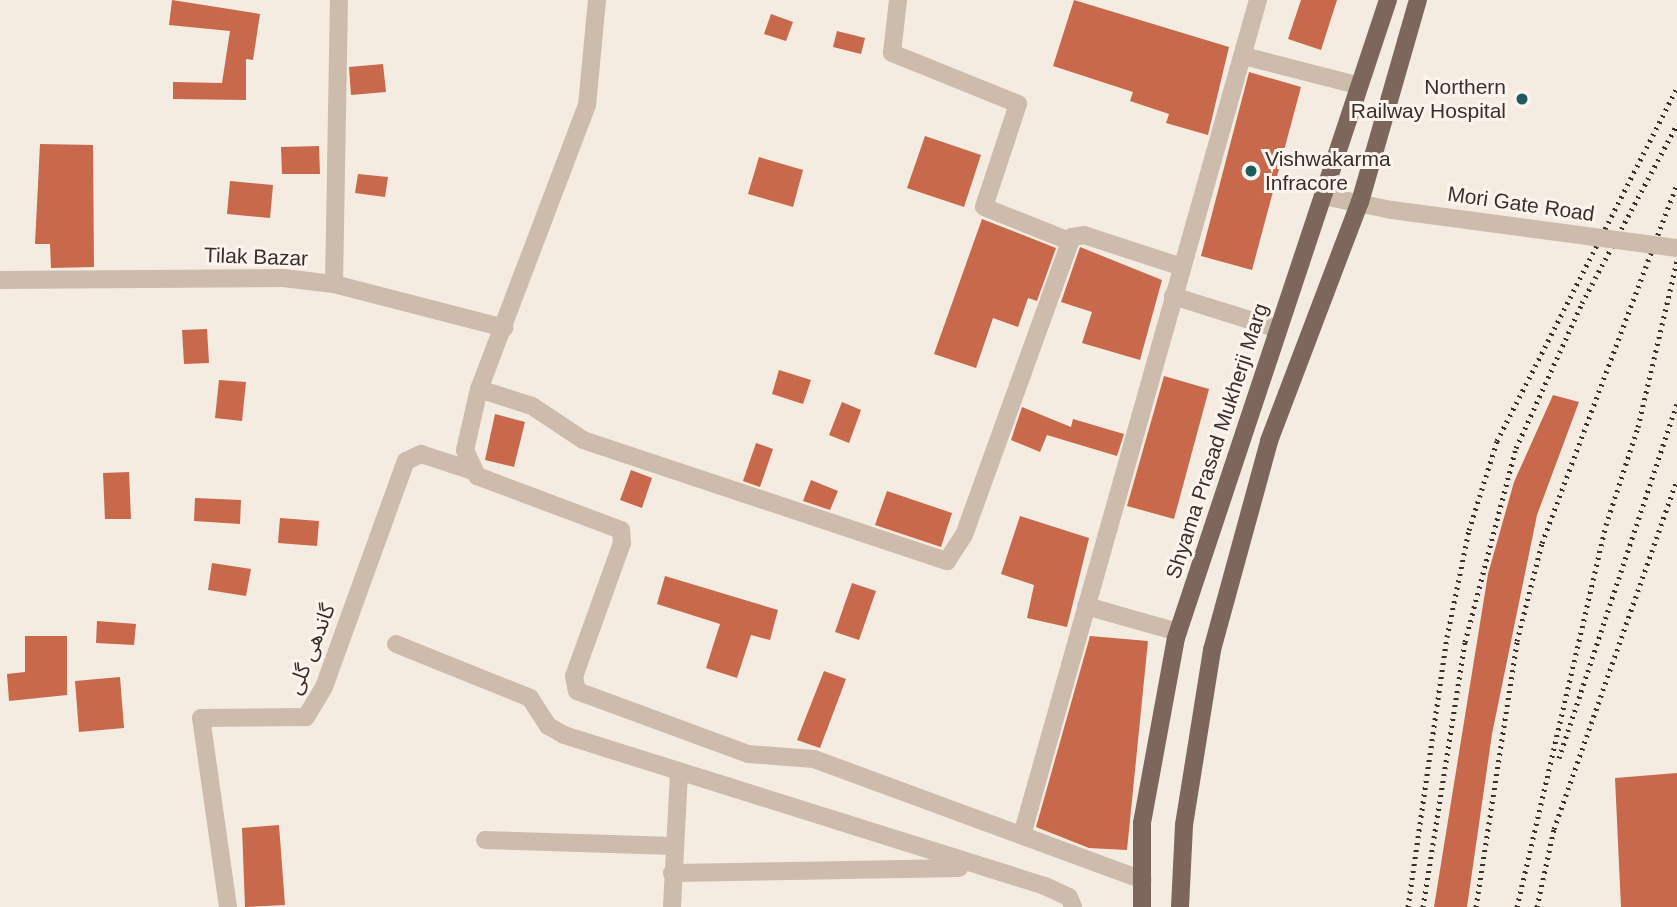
<!DOCTYPE html>
<meta charset="utf-8">
<style>
body{margin:0}
#map{position:relative;width:1677px;height:907px;overflow:hidden;background:#f4ebe1;font-family:Helvetica,"Noto Sans Arabic",sans-serif}
div>[style]{position:absolute}
.building>*{inset:0;background:#c8694b}
.minor>*{height:18px;margin:-9px;padding:0 9px;transform-origin:9px;border-radius:9px;background:#cdbbac}
.major>*{height:18px;margin:-9px;padding:0 9px;transform-origin:9px;border-radius:9px;background:#7d675c}
.rail>*{height:5px;margin-top:-2.5px;transform-origin:0;background:repeating-linear-gradient(90deg,#3b302b 0 2px,transparent 0 7px)}
.minor-bridge>*{height:18px;margin:-9px;padding:0 9px;transform-origin:9px;border-radius:9px;background:#cdbbac}
.dots>*{width:19px;height:19px;translate:-50% -50%;box-sizing:border-box;border:4px solid #fbf5ee;border-radius:50%}
span{translate:-50% -50%;white-space:nowrap;text-align:center;line-height:1.15;-webkit-text-stroke:6px #fbf5ee;paint-order:stroke}
.poi-label{font-size:21px;color:#3b302b}
.right{translate:-100% -50%;text-align:right}
.left{translate:0 -50%;text-align:left}
.street-label{font-size:21px;color:#3b302b}
</style>
<div id="map">
<div class="building">
<div style="clip-path:polygon(172px 0,260px 14px,253px 60px,246px 59px,246px 100px,173px 99px,173px 82px,222px 83px,230px 31px,169px 25px)"></div>
<div style="clip-path:polygon(1074px 0,1229px 47px,1208px 135px,1166px 123px,1169px 114px,1130px 101px,1133px 92px,1053px 66px)"></div>
<div style="clip-path:polygon(1301px 0,1337px 0,1321px 50px,1288px 39px)"></div>
<div style="clip-path:polygon(771px 14px,793px 22px,786px 41px,764px 34px)"></div>
<div style="clip-path:polygon(837px 31px,865px 38px,861px 54px,833px 47px)"></div>
<div style="clip-path:polygon(383px 64px,386px 92px,351px 95px,349px 67px)"></div>
<div style="clip-path:polygon(1249px 72px,1301px 87px,1252px 270px,1201px 256px)"></div>
<div style="clip-path:polygon(925px 136px,981px 155px,964px 207px,907px 188px)"></div>
<div style="clip-path:polygon(40px 144px,93px 145px,94px 267px,51px 268px,50px 244px,35px 244px)"></div>
<div style="clip-path:polygon(319px 146px,320px 174px,282px 174px,281px 147px)"></div>
<div style="clip-path:polygon(759px 157px,803px 170px,793px 207px,748px 194px)"></div>
<div style="clip-path:polygon(358px 174px,388px 177px,385px 197px,355px 193px)"></div>
<div style="clip-path:polygon(230px 181px,273px 185px,270px 218px,227px 214px)"></div>
<div style="clip-path:polygon(982px 219px,1056px 248px,1037px 301px,1028px 298px,1018px 327px,993px 318px,976px 368px,934px 354px)"></div>
<div style="clip-path:polygon(1080px 247px,1162px 280px,1140px 360px,1082px 343px,1092px 312px,1061px 302px)"></div>
<div style="clip-path:polygon(207px 329px,209px 363px,184px 364px,182px 330px)"></div>
<div style="clip-path:polygon(779px 370px,811px 380px,803px 404px,772px 394px)"></div>
<div style="clip-path:polygon(1164px 376px,1209px 389px,1174px 519px,1127px 506px)"></div>
<div style="clip-path:polygon(219px 380px,246px 382px,242px 421px,215px 418px)"></div>
<div style="clip-path:polygon(1553px 395px,1579px 402px,1537px 515px,1492px 734px,1467px 907px,1434px 907px,1488px 574px,1514px 482px)"></div>
<div style="clip-path:polygon(842px 402px,861px 410px,849px 443px,829px 435px)"></div>
<div style="clip-path:polygon(1022px 407px,1071px 427px,1073px 419px,1124px 434px,1117px 456px,1047px 435px,1040px 452px,1011px 440px)"></div>
<div style="clip-path:polygon(495px 414px,525px 422px,514px 467px,485px 460px)"></div>
<div style="clip-path:polygon(756px 443px,773px 449px,760px 487px,743px 481px)"></div>
<div style="clip-path:polygon(631px 470px,652px 478px,642px 508px,620px 500px)"></div>
<div style="clip-path:polygon(129px 472px,131px 519px,105px 519px,103px 473px)"></div>
<div style="clip-path:polygon(811px 480px,838px 491px,830px 510px,803px 501px)"></div>
<div style="clip-path:polygon(887px 491px,952px 513px,941px 547px,875px 525px)"></div>
<div style="clip-path:polygon(195px 498px,241px 500px,240px 524px,194px 521px)"></div>
<div style="clip-path:polygon(1020px 516px,1089px 538px,1067px 627px,1027px 618px,1034px 585px,1001px 574px)"></div>
<div style="clip-path:polygon(280px 518px,319px 521px,317px 546px,278px 543px)"></div>
<div style="clip-path:polygon(212px 563px,251px 569px,246px 596px,208px 590px)"></div>
<div style="clip-path:polygon(665px 576px,778px 610px,770px 640px,751px 635px,737px 678px,706px 668px,720px 624px,657px 604px)"></div>
<div style="clip-path:polygon(852px 583px,876px 591px,859px 640px,835px 632px)"></div>
<div style="clip-path:polygon(97px 621px,136px 624px,134px 645px,96px 643px)"></div>
<div style="clip-path:polygon(25px 636px,67px 636px,67px 695px,9px 701px,7px 674px,25px 672px)"></div>
<div style="clip-path:polygon(1090px 636px,1148px 641px,1127px 850px,1089px 848px,1036px 827px)"></div>
<div style="clip-path:polygon(824px 671px,846px 679px,820px 748px,797px 740px)"></div>
<div style="clip-path:polygon(120px 677px,124px 728px,79px 732px,75px 681px)"></div>
<div style="clip-path:polygon(1677px 773px,1677px 907px,1621px 907px,1615px 778px)"></div>
<div style="clip-path:polygon(279px 825px,285px 905px,245px 907px,242px 828px)"></div>
</div>
<div class="minor">
<div style="left:597px;top:0;width:105px;rotate:95.4deg"></div>
<div style="left:587px;top:105px;width:304px;rotate:110.8deg"></div>
<div style="left:479px;top:389px;width:63px;rotate:102.9deg"></div>
<div style="left:465px;top:450px;width:29px;rotate:65deg"></div>
<div style="left:477px;top:476px;width:154px;rotate:20.6deg"></div>
<div style="left:621px;top:530px;width:13px;rotate:86deg"></div>
<div style="left:622px;top:543px;width:141px;rotate:109.8deg"></div>
<div style="left:574px;top:676px;width:15px;rotate:79deg"></div>
<div style="left:577px;top:691px;width:182px;rotate:20.2deg"></div>
<div style="left:748px;top:754px;width:66px;rotate:4.3deg"></div>
<div style="left:814px;top:759px;width:350px;rotate:20.2deg"></div>
<div style="left:898px;top:0;width:53px;rotate:96.5deg"></div>
<div style="left:892px;top:53px;width:136px;rotate:22deg"></div>
<div style="left:1018px;top:104px;width:108px;rotate:108.3deg"></div>
<div style="left:984px;top:207px;width:92px;rotate:21.8deg"></div>
<div style="left:1244px;top:56px;width:117px;rotate:14.4deg"></div>
<div style="left:1323px;top:196px;width:70px;rotate:11.5deg"></div>
<div style="left:0;top:280px;width:283px;rotate:-0.4deg"></div>
<div style="left:283px;top:278px;width:51px;rotate:6.7deg"></div>
<div style="left:334px;top:284px;width:176px;rotate:14.5deg"></div>
<div style="left:334px;top:284px;width:284px;rotate:-89deg"></div>
<div style="left:1173px;top:296px;width:110px;rotate:17.4deg"></div>
<div style="left:479px;top:389px;width:56px;rotate:17.8deg"></div>
<div style="left:532px;top:406px;width:61px;rotate:33.7deg"></div>
<div style="left:583px;top:440px;width:384px;rotate:18.4deg"></div>
<div style="left:947px;top:561px;width:31px;rotate:-57deg"></div>
<div style="left:964px;top:535px;width:317px;rotate:-70.1deg"></div>
<div style="left:1072px;top:237px;width:12px;rotate:-9deg"></div>
<div style="left:1084px;top:235px;width:103px;rotate:18.1deg"></div>
<div style="left:1086px;top:606px;width:96px;rotate:15.8deg"></div>
<div style="left:396px;top:644px;width:144px;rotate:21.9deg"></div>
<div style="left:530px;top:698px;width:33px;rotate:57deg"></div>
<div style="left:548px;top:726px;width:18px;rotate:29deg"></div>
<div style="left:564px;top:735px;width:504px;rotate:17.43deg"></div>
<div style="left:1045px;top:886px;width:26px;rotate:25deg"></div>
<div style="left:1069px;top:897px;width:11px;rotate:68deg"></div>
<div style="left:1022px;top:835px;width:868px;rotate:-74.22deg"></div>
<div style="left:485px;top:840px;width:188px;rotate:1.8deg"></div>
<div style="left:672px;top:873px;width:287px;rotate:-1deg"></div>
<div style="left:228px;top:907px;width:191px;rotate:-98.1deg"></div>
<div style="left:201px;top:718px;width:105px;rotate:-0.5deg"></div>
<div style="left:306px;top:717px;width:35px;rotate:-59deg"></div>
<div style="left:324px;top:687px;width:240px;rotate:-70.1deg"></div>
<div style="left:406px;top:461px;width:17px;rotate:-25deg"></div>
<div style="left:421px;top:454px;width:52px;rotate:18.1deg"></div>
<div style="left:672px;top:907px;width:133px;rotate:-87deg"></div>
</div>
<div class="major">
<div style="left:1142px;top:907px;width:84px;rotate:-90deg"></div>
<div style="left:1142px;top:823px;width:188px;rotate:-79.6deg"></div>
<div style="left:1176px;top:638px;width:672px;rotate:-71.62deg"></div>
<div style="left:1180px;top:907px;width:82px;rotate:-87.2deg"></div>
<div style="left:1184px;top:825px;width:177px;rotate:-80.9deg"></div>
<div style="left:1212px;top:650px;width:217px;rotate:-74.7deg"></div>
<div style="left:1269px;top:441px;width:256px;rotate:-69.2deg"></div>
<div style="left:1360px;top:202px;width:210px;rotate:-74deg"></div>
</div>
<div class="rail">
<div style="left:1559px;top:758px;width:373px;rotate:-71.6deg"></div>
<div style="left:1408px;top:907px;width:273px;rotate:-81.8deg"></div>
<div style="left:1447px;top:637px;width:109px;rotate:-78.4deg"></div>
<div style="left:1469px;top:530px;width:93px;rotate:-72.5deg"></div>
<div style="left:1497px;top:441px;width:396px;rotate:-63deg"></div>
<div style="left:1423px;top:907px;width:268px;rotate:-81deg"></div>
<div style="left:1465px;top:642px;width:201px;rotate:-75.3deg"></div>
<div style="left:1516px;top:448px;width:159px;rotate:-65.5deg"></div>
<div style="left:1582px;top:303px;width:203px;rotate:-62deg"></div>
<div style="left:1476px;top:907px;width:269px;rotate:-81.2deg"></div>
<div style="left:1517px;top:641px;width:101px;rotate:-75.7deg"></div>
<div style="left:1542px;top:543px;width:384px;rotate:-69.4deg"></div>
<div style="left:1517px;top:907px;width:392px;rotate:-76.9deg"></div>
<div style="left:1606px;top:525px;width:103px;rotate:-71.9deg"></div>
<div style="left:1638px;top:427px;width:171px;rotate:-76.8deg"></div>
<div style="left:1537px;top:907px;width:80px;rotate:-77.7deg"></div>
<div style="left:1554px;top:829px;width:370px;rotate:-70.6deg"></div>
</div>
<div class="minor-bridge">
<div style="left:1392px;top:210px;width:288px;rotate:7.6deg"></div>
</div>
<div class="dots">
<div style="left:1522px;top:99px;background:#1f5a5e"></div>
<div style="left:1251px;top:171px;background:#1f5a5e"></div>
</div>
<div class="poi-label">
<span class="right" style="left:1506px;top:99px">Northern<br>Railway Hospital</span>
<span class="left" style="left:1265px;top:171px">Vishwakarma<br>Infracore</span>
</div>
<div class="street-label">
<span style="left:1521px;top:204px;rotate:8deg">Mori Gate Road</span>
<span style="left:256px;top:257px;rotate:2deg">Tilak Bazar</span>
<span style="left:1217px;top:441px;rotate:-72deg">Shyama Prasad Mukherji Marg</span>
<span style="left:311px;top:649px;rotate:-68deg">گاندھی گلی</span>
</div>
</div>
